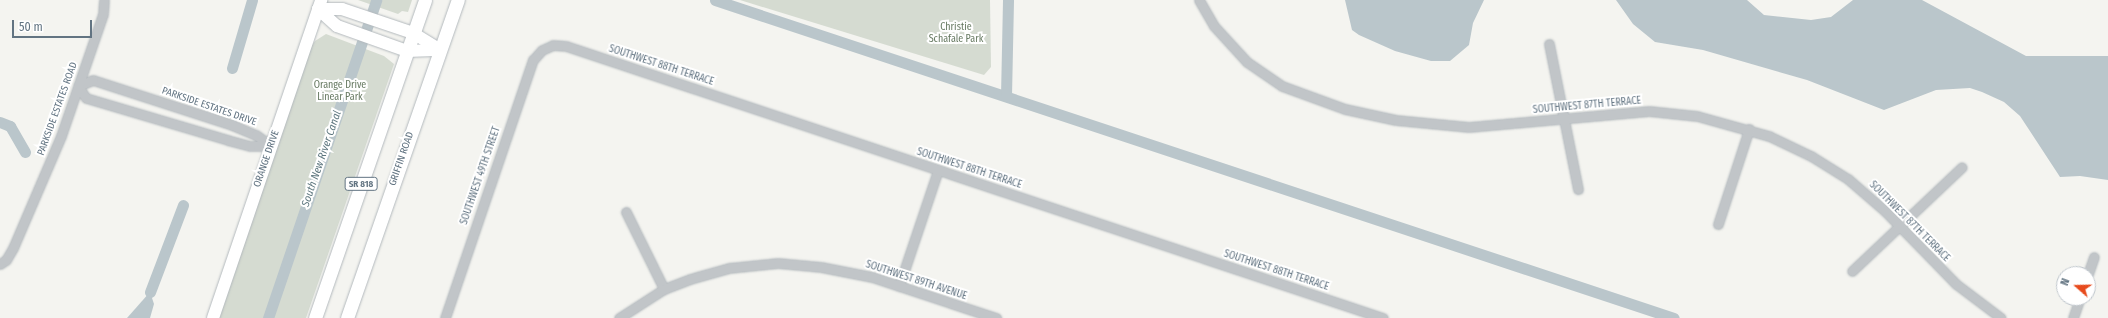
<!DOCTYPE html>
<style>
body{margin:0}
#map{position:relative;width:2108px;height:318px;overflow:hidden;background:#f4f4f0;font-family:"Fira Sans Condensed",sans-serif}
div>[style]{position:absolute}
.green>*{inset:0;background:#d5dbd1}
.water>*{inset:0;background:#bac6cb}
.canal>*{height:11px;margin:-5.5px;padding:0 5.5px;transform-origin:5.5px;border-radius:5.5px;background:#bac6cb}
.roads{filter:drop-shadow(0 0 1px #b3b9bd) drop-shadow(0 0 1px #b3b9bd)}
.street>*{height:9px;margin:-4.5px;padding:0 4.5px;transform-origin:4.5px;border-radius:4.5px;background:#c1c5c8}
.secondary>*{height:12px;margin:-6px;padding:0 6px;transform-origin:6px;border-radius:6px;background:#fff}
.primary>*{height:13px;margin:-6.5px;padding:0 6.5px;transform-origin:6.5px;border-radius:6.5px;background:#fff}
span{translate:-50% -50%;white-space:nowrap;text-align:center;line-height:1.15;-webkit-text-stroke:4px #fff;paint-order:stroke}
.shield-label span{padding:1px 3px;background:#fff;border:1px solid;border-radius:3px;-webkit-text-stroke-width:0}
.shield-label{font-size:9px;color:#627482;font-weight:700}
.park-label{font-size:10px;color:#667961}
.street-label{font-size:10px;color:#627482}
.water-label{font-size:11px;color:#5e777f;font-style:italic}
.north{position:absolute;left:2056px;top:266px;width:40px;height:40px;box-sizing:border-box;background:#fff;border:1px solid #c0c7cd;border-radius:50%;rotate:290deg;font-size:11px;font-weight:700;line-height:16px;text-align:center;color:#627482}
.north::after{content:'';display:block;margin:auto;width:14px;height:18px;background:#e74b1d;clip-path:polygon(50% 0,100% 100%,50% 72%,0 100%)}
.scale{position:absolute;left:12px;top:20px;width:80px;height:18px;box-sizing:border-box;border:2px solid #627482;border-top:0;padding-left:5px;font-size:12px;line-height:14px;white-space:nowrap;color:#627482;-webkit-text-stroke:3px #fff;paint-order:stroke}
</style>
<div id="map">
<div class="green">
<div style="clip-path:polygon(358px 0,412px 0,408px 12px,402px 11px,398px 14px)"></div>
<div style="clip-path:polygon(740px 0,990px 0,991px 67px,984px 75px)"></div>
<div style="clip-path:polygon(326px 34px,384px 56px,394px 64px,306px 318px,218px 318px,310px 48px,315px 41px)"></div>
</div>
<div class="water">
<div style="clip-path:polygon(1345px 0,1484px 0,1473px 23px,1469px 45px,1450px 61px,1431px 61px,1395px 51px,1359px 35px,1352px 30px)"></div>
<div style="clip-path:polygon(1616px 0,1747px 0,1764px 15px,1811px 20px,1831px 17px,1853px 0,1922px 0,2026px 56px,2108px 56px,2108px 180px,2080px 176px,2060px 177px,2020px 116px,2004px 102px,1982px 92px,1970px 88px,1936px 90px,1884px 110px,1807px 80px,1703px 50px,1655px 42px,1633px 24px)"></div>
<div style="clip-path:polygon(150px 292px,154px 304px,150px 318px,127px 318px)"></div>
</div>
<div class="canal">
<div style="left:715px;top:0;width:1010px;rotate:18.35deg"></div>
<div style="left:232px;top:68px;width:71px;rotate:-73.6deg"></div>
<div style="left:1006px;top:96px;width:96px;rotate:-88.8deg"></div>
<div style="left:0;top:122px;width:11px;rotate:22deg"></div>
<div style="left:10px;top:126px;width:30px;rotate:60deg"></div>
<div style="left:150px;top:292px;width:93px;rotate:-69.2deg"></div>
<div style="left:268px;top:318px;width:336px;rotate:-71.2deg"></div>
</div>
<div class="roads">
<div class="street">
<div style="left:1199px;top:0;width:30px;rotate:60deg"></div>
<div style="left:1214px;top:26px;width:49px;rotate:47.5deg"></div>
<div style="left:1247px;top:62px;width:42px;rotate:34.4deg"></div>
<div style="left:1282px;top:86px;width:67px;rotate:20.1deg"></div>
<div style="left:1345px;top:109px;width:52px;rotate:12.2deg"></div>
<div style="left:1396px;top:120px;width:73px;rotate:5.5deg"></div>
<div style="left:1469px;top:127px;width:181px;rotate:-5.1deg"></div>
<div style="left:1649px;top:111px;width:48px;rotate:5.9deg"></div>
<div style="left:1697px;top:116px;width:75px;rotate:15.5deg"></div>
<div style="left:1769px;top:136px;width:47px;rotate:25.5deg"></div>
<div style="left:1811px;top:156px;width:44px;rotate:31.9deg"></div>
<div style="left:1848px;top:179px;width:49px;rotate:40.9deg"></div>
<div style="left:1885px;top:211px;width:102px;rotate:45.8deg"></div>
<div style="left:1956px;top:284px;width:56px;rotate:37.1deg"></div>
<div style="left:1549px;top:44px;width:148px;rotate:78.7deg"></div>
<div style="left:93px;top:80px;width:146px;rotate:17.9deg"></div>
<div style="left:232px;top:125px;width:26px;rotate:23deg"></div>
<div style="left:256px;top:135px;width:19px;rotate:35deg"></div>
<div style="left:272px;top:146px;width:22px;rotate:180deg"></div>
<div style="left:250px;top:146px;width:23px;rotate:-165deg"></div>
<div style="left:228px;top:140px;width:148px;rotate:-163.5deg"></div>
<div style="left:86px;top:98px;width:14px;rotate:-124deg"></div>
<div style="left:78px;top:86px;width:16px;rotate:-22deg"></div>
<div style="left:626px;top:212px;width:86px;rotate:63.7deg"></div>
<div style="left:1718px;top:224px;width:100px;rotate:-71.9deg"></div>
<div style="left:0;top:264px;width:7px;rotate:-34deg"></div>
<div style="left:6px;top:260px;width:14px;rotate:-60deg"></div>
<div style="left:13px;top:248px;width:122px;rotate:-66.8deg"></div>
<div style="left:61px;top:136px;width:129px;rotate:-71deg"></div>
<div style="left:103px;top:14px;width:14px;rotate:-86deg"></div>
<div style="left:1852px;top:271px;width:151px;rotate:-43.4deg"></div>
<div style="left:2088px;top:274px;width:18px;rotate:-71deg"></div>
<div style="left:899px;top:286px;width:122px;rotate:-71.4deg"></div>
<div style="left:445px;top:318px;width:273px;rotate:-71.2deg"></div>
<div style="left:533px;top:60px;width:13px;rotate:-48deg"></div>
<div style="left:542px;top:50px;width:12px;rotate:-24deg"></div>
<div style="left:553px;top:45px;width:13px;rotate:4deg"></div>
<div style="left:566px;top:46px;width:861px;rotate:18.41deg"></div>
<div style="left:619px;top:318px;width:54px;rotate:-32.8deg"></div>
<div style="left:664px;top:289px;width:28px;rotate:-21deg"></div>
<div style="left:690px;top:279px;width:41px;rotate:-15.8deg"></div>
<div style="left:729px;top:268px;width:49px;rotate:-5.8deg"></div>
<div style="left:778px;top:263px;width:43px;rotate:5.3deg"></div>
<div style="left:821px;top:267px;width:52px;rotate:11.1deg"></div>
<div style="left:872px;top:277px;width:131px;rotate:18.3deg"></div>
<div style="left:2073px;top:318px;width:21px;rotate:-71deg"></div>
</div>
<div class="secondary">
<div style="left:318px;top:9px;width:25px;rotate:42deg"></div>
<div style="left:337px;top:26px;width:74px;rotate:19.7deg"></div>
<div style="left:407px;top:51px;width:33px;rotate:-2deg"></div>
<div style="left:318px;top:9px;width:24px"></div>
<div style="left:342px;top:9px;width:75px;rotate:18.7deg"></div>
<div style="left:413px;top:33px;width:32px;rotate:32deg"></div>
<div style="left:213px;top:318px;width:336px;rotate:-71.2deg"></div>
</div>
<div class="primary">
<div style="left:315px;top:318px;width:336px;rotate:-70.9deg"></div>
<div style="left:347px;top:318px;width:337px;rotate:-70.8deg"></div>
</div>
</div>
<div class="shield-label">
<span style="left:361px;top:184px">SR 818</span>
</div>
<div class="park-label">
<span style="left:956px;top:33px">Christie<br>Schafale Park</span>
<span style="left:340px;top:91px">Orange Drive<br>Linear Park</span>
</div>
<div class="street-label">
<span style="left:661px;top:66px;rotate:18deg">SOUTHWEST 88TH TERRACE</span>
<span style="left:1587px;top:106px;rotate:-5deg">SOUTHWEST 87TH TERRACE</span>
<span style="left:209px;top:107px;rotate:19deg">PARKSIDE ESTATES DRIVE</span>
<span style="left:58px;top:109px;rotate:-70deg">PARKSIDE ESTATES ROAD</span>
<span style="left:267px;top:159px;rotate:-71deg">ORANGE DRIVE</span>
<span style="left:402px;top:159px;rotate:-71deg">GRIFFIN ROAD</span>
<span style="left:969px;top:169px;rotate:18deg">SOUTHWEST 88TH TERRACE</span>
<span style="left:481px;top:176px;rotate:-71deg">SOUTHWEST 49TH STREET</span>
<span style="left:1909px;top:222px;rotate:45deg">SOUTHWEST 87TH TERRACE</span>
<span style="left:1276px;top:271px;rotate:18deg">SOUTHWEST 88TH TERRACE</span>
<span style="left:916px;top:281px;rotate:18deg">SOUTHWEST 89TH AVENUE</span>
</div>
<div class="water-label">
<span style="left:322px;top:159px;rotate:-71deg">South New River Canal</span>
</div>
<div class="north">N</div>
<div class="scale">50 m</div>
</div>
